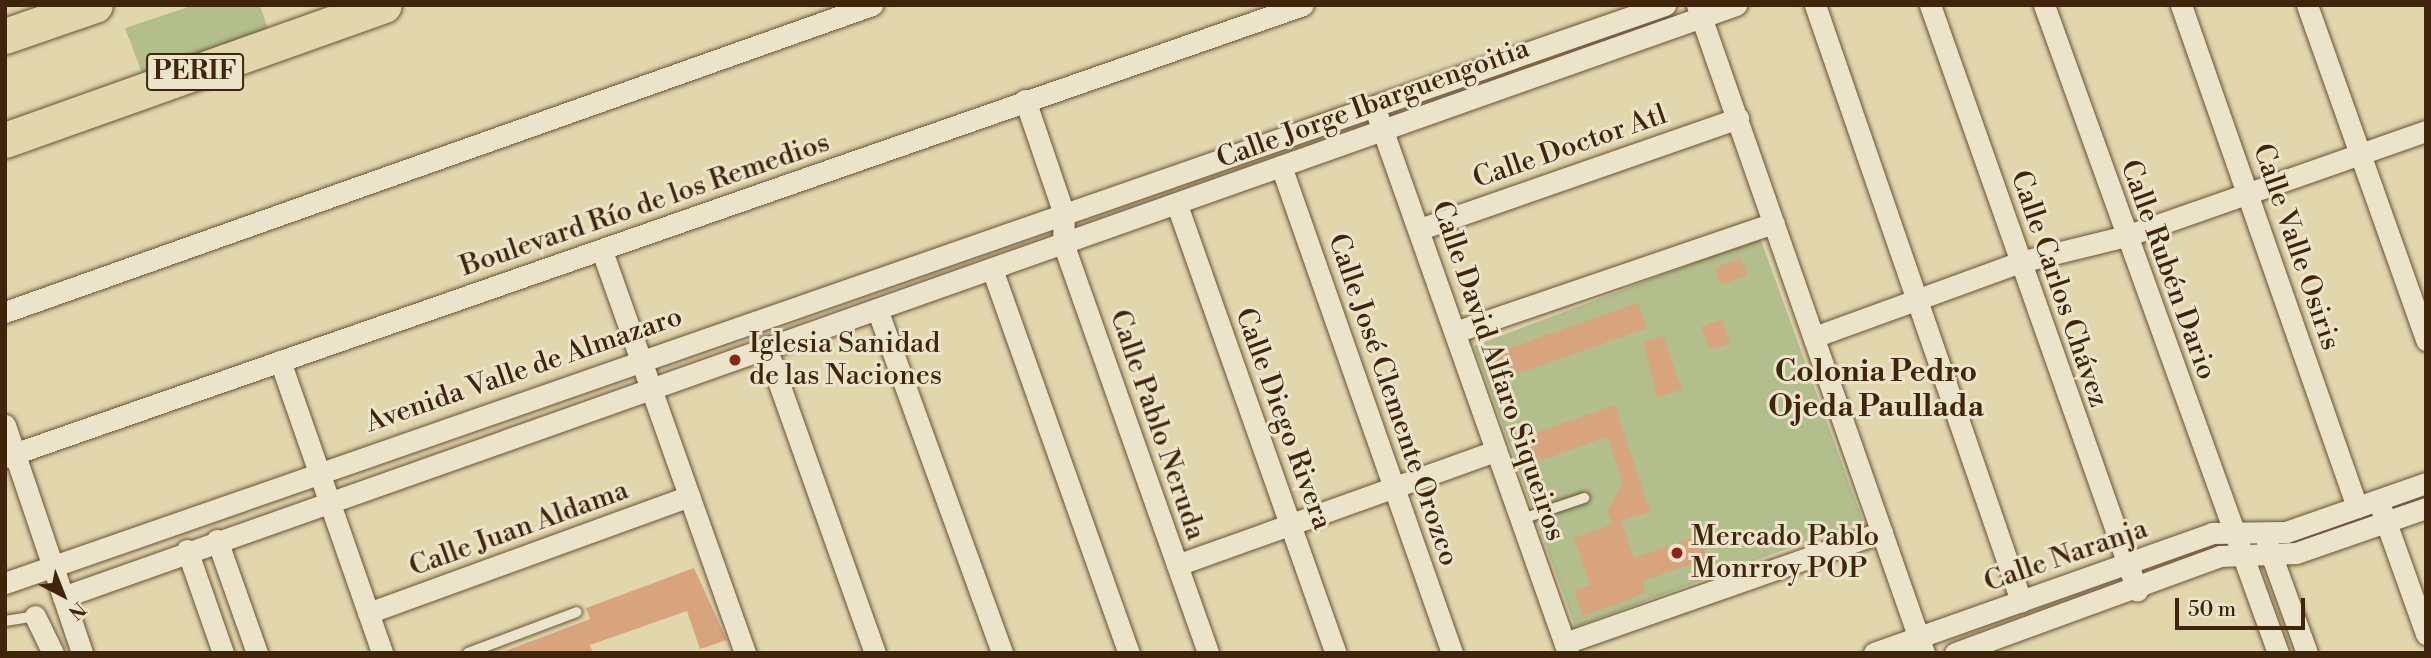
<!DOCTYPE html>
<meta charset="utf-8">
<style>
body{margin:0}
#map{position:relative;width:2431px;height:658px;overflow:hidden;background:#e2d6ad;font-family:"Libre Bodoni",serif}
div>[style]{position:absolute}
.green>*{inset:0;background:#b2be8b}
.building>*{inset:0;background:#d7a47d}
.roads{filter:drop-shadow(0 0 2px #685135) drop-shadow(0 0 2px #685135)}
.service>*{height:10px;margin:-5px;padding:0 5px;transform-origin:5px;border-radius:5px;background:#ece4ca}
.minor>*{height:21px;margin:-10.5px;padding:0 10.5px;transform-origin:10.5px;border-radius:10.5px;background:#ece4ca}
.trunk>*{height:35px;margin:-17.5px;padding:0 17.5px;transform-origin:17.5px;border-radius:17.5px;background:#e2d6ad}
.dots>*{width:19px;height:19px;translate:-50% -50%;box-sizing:border-box;border:4px solid #ece4ca;border-radius:50%}
span{translate:-50% -50%;white-space:nowrap;text-align:center;line-height:1.15;-webkit-text-stroke:6px #ece4ca;paint-order:stroke}
.shield-label span{padding:2px 5px;background:#ece4ca;border:2px solid;border-radius:5px;-webkit-text-stroke-width:0}
.shield-label{font-size:26px;color:#40250d;font-weight:700}
.street-label{font-size:28px;color:#40250d}
.poi-label{font-size:28px;color:#40250d}
.left{translate:0 -50%;text-align:left}
.neighbourhood-label{font-size:30px;color:#40250d;font-weight:700}
.frame{position:absolute;inset:0;border:7px solid #40250d;pointer-events:none}
.north{position:absolute;left:28px;top:560px;width:70px;height:70px;-webkit-text-stroke:5px #ece4ca;paint-order:stroke;rotate:138deg;font-size:19px;font-weight:700;line-height:28px;text-align:center;color:#40250d}
.north::after{content:'';display:block;margin:auto;width:24px;height:32px;background:#40250d;clip-path:polygon(50% 0,100% 100%,50% 72%,0 100%)}
.scale{position:absolute;left:2175px;top:598px;width:130px;height:32px;box-sizing:border-box;border:4px solid #40250d;border-top:0;padding-left:9px;font-size:21px;line-height:24px;white-space:nowrap;color:#40250d;-webkit-text-stroke:5px #ece4ca;paint-order:stroke}
</style>
<div id="map">
<div class="green">
<div style="clip-path:polygon(194px 5px,260px 5px,268px 29px,142px 73px,125px 28px)"></div>
<div style="clip-path:polygon(1760px 238px,1863px 521px,1575px 627px,1474px 346px)"></div>
</div>
<div class="building">
<div style="clip-path:polygon(1741px 258px,1747px 275px,1721px 285px,1715px 268px)"></div>
<div style="clip-path:polygon(1638px 303px,1647px 328px,1502px 379px,1493px 354px)"></div>
<div style="clip-path:polygon(1722px 319px,1730px 343px,1710px 350px,1701px 327px)"></div>
<div style="clip-path:polygon(1663px 336px,1682px 389px,1657px 398px,1644px 342px)"></div>
<div style="clip-path:polygon(1615px 405px,1650px 511px,1612px 524px,1607px 511px,1623px 483px,1607px 437px,1533px 463px,1524px 437px)"></div>
<div style="clip-path:polygon(1621px 521px,1634px 558px,1699px 535px,1707px 559px,1642px 581px,1646px 593px,1583px 616px,1574px 590px,1590px 585px,1574px 538px)"></div>
<div style="clip-path:polygon(694px 568px,727px 640px,700px 649px,687px 611px,590px 645px,593px 653px,500px 653px,590px 619px,586px 608px)"></div>
</div>
<div class="roads">
<div class="service">
<div style="left:1519px;top:520px;width:69px;rotate:-18.7deg"></div>
<div style="left:5px;top:621px;width:30px;rotate:-9deg"></div>
<div style="left:468px;top:653px;width:116px;rotate:-20.6deg"></div>
</div>
<div class="minor">
<div style="left:1697px;top:5px;width:687px;rotate:70.69deg"></div>
<div style="left:1815px;top:5px;width:631px;rotate:70.93deg"></div>
<div style="left:1930px;top:5px;width:621px;rotate:70.51deg"></div>
<div style="left:2044px;top:5px;width:689px;rotate:70.14deg"></div>
<div style="left:2181px;top:5px;width:532px;rotate:70.68deg"></div>
<div style="left:2307px;top:5px;width:356px;rotate:70.4deg"></div>
<div style="left:1025px;top:100px;width:120px;rotate:71.1deg"></div>
<div style="left:1064px;top:214px;width:29px;rotate:92deg"></div>
<div style="left:1063px;top:243px;width:435px;rotate:70.5deg"></div>
<div style="left:1378px;top:117px;width:569px;rotate:70.48deg"></div>
<div style="left:1281px;top:166px;width:516px;rotate:70.65deg"></div>
<div style="left:1177px;top:205px;width:475px;rotate:70.5deg"></div>
<div style="left:1420px;top:229px;width:337px;rotate:-19.2deg"></div>
<div style="left:602px;top:251px;width:427px;rotate:70.4deg"></div>
<div style="left:992px;top:269px;width:408px;rotate:70.4deg"></div>
<div style="left:877px;top:309px;width:366px;rotate:70deg"></div>
<div style="left:5px;top:312px;width:920px;rotate:-19.5deg"></div>
<div style="left:1455px;top:332px;width:337px;rotate:-18.9deg"></div>
<div style="left:1814px;top:337px;width:219px;rotate:-20deg"></div>
<div style="left:2020px;top:262px;width:109px;rotate:-13.8deg"></div>
<div style="left:2126px;top:236px;width:318px;rotate:-19.3deg"></div>
<div style="left:766px;top:347px;width:325px;rotate:70.4deg"></div>
<div style="left:280px;top:361px;width:309px;rotate:70.7deg"></div>
<div style="left:5px;top:425px;width:241px;rotate:71.3deg"></div>
<div style="left:5px;top:457px;width:1374px;rotate:-19.2deg"></div>
<div style="left:2382px;top:511px;width:131px;rotate:70.3deg"></div>
<div style="left:217px;top:540px;width:120px;rotate:70.5deg"></div>
<div style="left:2267px;top:543px;width:117px;rotate:70deg"></div>
<div style="left:187px;top:550px;width:109px;rotate:70.7deg"></div>
<div style="left:1177px;top:565px;width:339px;rotate:-19.7deg"></div>
<div style="left:5px;top:583px;width:1758px;rotate:-19.2deg"></div>
<div style="left:63px;top:597px;width:1775px;rotate:-19.49deg"></div>
<div style="left:368px;top:613px;width:342px;rotate:-20deg"></div>
<div style="left:35px;top:616px;width:41px;rotate:64.1deg"></div>
<div style="left:1565px;top:643px;width:336px;rotate:-19.3deg"></div>
<div style="left:1874px;top:653px;width:359px;rotate:-19.5deg"></div>
<div style="left:2212px;top:533px;width:74px;rotate:-0.8deg"></div>
<div style="left:2286px;top:532px;width:148px;rotate:-19.3deg"></div>
<div style="left:1955px;top:653px;width:282px;rotate:-20.1deg"></div>
<div style="left:2220px;top:556px;width:76px;rotate:-2.3deg"></div>
<div style="left:2296px;top:553px;width:138px;rotate:-19.1deg"></div>
</div>
<div class="trunk">
<div style="left:5px;top:36px;width:95px;rotate:-19deg"></div>
<div style="left:5px;top:140px;width:402px;rotate:-19.6deg"></div>
</div>
</div>
<div class="dots">
<div style="left:735px;top:360px;background:#8f2418"></div>
<div style="left:1677px;top:553px;background:#8f2418"></div>
</div>
<div class="shield-label">
<span style="left:195px;top:72px">PERIF</span>
</div>
<div class="street-label">
<span style="left:1373px;top:104px;rotate:-20deg">Calle Jorge Ibarguengoitia</span>
<span style="left:1570px;top:147px;rotate:-19deg">Calle Doctor Atl</span>
<span style="left:645px;top:205px;rotate:-19deg">Boulevard Río de los Remedios</span>
<span style="left:2296px;top:247px;rotate:71deg">Calle Valle Osiris</span>
<span style="left:2168px;top:270px;rotate:70deg">Calle Rubén Dario</span>
<span style="left:2059px;top:289px;rotate:71deg">Calle Carlos Chávez</span>
<span style="left:524px;top:370px;rotate:-19deg">Avenida Valle de Almazaro</span>
<span style="left:1498px;top:371px;rotate:71deg">Calle David Alfaro Siqueiros</span>
<span style="left:1393px;top:400px;rotate:71deg">Calle José Clemente Orozco</span>
<span style="left:1283px;top:419px;rotate:70deg">Calle Diego Rivera</span>
<span style="left:1157px;top:425px;rotate:71deg">Calle Pablo Neruda</span>
<span style="left:519px;top:529px;rotate:-20deg">Calle Juan Aldama</span>
<span style="left:2066px;top:556px;rotate:-19deg">Calle Naranja</span>
</div>
<div class="poi-label">
<span class="left" style="left:749px;top:360px">Iglesia Sanidad<br>de las Naciones</span>
<span class="left" style="left:1691px;top:553px">Mercado Pablo<br>Monrroy POP</span>
</div>
<div class="neighbourhood-label">
<span style="left:1876px;top:389px">Colonia Pedro<br>Ojeda Paullada</span>
</div>
<div class="frame"></div>
<div class="north">N</div>
<div class="scale">50 m</div>
</div>
